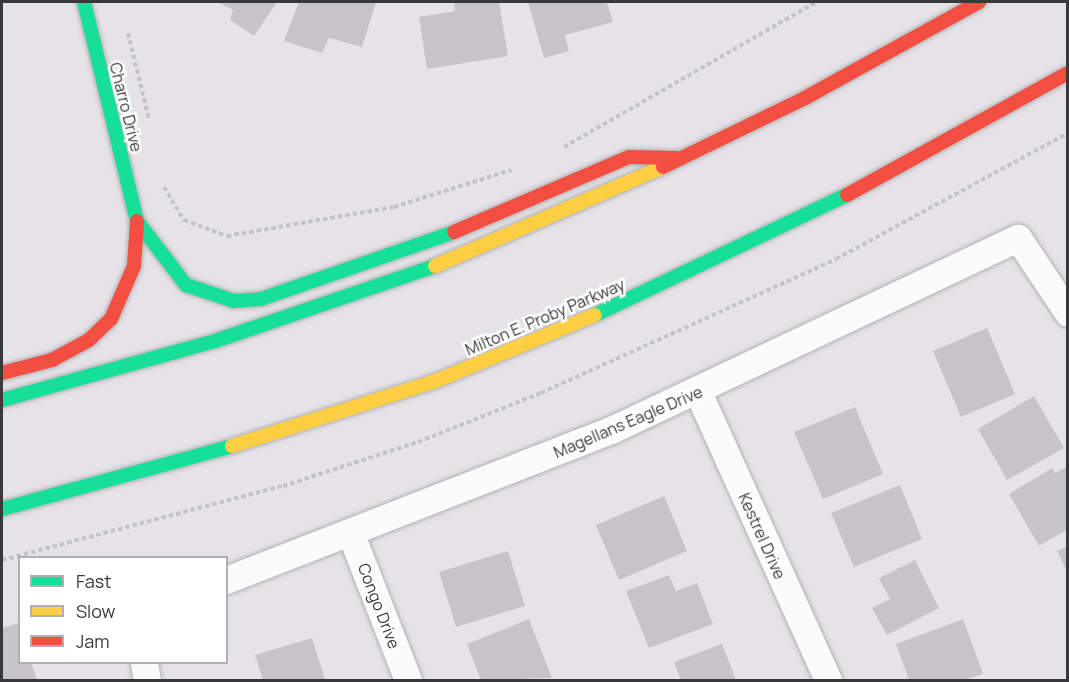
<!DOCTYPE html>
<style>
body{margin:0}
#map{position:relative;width:1069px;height:682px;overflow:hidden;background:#e5e3e8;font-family:Manrope,sans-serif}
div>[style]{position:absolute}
.building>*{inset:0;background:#c6c4c8}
.path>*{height:4px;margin-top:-2px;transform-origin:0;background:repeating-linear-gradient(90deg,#c4c4c5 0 4.5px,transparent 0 7.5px)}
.roads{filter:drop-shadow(0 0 2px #b3b2b5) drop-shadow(0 0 2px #b3b2b5)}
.street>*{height:27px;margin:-13.5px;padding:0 13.5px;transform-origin:13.5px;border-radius:13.5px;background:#fbfbfc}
.fast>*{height:14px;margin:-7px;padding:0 7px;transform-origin:7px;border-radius:7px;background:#16e098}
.slow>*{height:14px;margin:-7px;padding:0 7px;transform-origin:7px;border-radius:7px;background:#ffcf43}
.jam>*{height:14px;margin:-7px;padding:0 7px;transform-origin:7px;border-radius:7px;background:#f24e42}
span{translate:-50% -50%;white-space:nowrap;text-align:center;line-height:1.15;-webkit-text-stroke:5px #fff;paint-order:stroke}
.street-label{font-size:16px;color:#39383b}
.frame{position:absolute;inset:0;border:3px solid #39383b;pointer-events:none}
.legend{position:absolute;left:18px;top:556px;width:210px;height:108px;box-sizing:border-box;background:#fff;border:2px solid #b0afb1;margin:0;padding:8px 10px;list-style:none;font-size:18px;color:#39383b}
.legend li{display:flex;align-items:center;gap:12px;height:30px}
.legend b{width:30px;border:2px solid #b0afb1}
</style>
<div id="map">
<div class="building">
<div style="clip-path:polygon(218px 2px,277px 2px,254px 36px,230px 20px,233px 10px)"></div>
<div style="clip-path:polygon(299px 2px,376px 2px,362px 47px,329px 38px,322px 53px,284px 41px)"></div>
<div style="clip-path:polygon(454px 2px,499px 2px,508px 56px,427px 69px,419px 17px,455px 11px)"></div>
<div style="clip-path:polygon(528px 2px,607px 2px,613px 22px,565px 35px,569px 51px,544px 58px)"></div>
<div style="clip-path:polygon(987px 328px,1015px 394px,961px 417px,933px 351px)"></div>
<div style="clip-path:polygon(1034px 396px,1064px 448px,1007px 480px,978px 429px)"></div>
<div style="clip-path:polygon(855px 407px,883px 474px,823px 499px,794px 432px)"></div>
<div style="clip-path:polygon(1068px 466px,1068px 529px,1039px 546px,1009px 494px,1052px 468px,1055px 473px)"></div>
<div style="clip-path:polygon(900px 485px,922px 539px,854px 567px,831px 513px)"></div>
<div style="clip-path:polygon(664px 496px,687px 551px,619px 580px,596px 525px)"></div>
<div style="clip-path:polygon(1068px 546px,1068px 574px,1057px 551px)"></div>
<div style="clip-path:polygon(508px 551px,525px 606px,456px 627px,439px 572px)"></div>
<div style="clip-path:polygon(915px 560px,939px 608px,887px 635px,872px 608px,890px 599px,879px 578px)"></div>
<div style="clip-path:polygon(669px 575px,676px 591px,697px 583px,713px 624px,649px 648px,626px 591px)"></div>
<div style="clip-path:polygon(529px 619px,552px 678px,481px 680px,467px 644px)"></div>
<div style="clip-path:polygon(963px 619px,983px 674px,964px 680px,909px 680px,896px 644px)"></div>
<div style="clip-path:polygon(19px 623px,20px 662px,31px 662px,37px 680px,2px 680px,2px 628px)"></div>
<div style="clip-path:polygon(312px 638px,325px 680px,263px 680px,255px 655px)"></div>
<div style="clip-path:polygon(722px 644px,736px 680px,681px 680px,674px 662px)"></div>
</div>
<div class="path">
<div style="left:128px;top:33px;width:89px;rotate:76.3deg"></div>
<div style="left:564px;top:147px;width:291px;rotate:-29.9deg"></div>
<div style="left:164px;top:187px;width:39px;rotate:59deg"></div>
<div style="left:184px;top:220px;width:46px;rotate:20.4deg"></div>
<div style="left:227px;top:236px;width:169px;rotate:-9.9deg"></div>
<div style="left:394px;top:207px;width:123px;rotate:-17.5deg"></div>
<div style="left:2px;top:560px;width:291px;rotate:-14.8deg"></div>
<div style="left:283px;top:486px;width:142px;rotate:-18.1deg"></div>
<div style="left:418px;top:442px;width:132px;rotate:-21.7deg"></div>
<div style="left:541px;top:393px;width:324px;rotate:-24.4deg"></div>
<div style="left:836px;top:259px;width:264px;rotate:-28.5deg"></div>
</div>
<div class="roads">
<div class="street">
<div style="left:698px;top:392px;width:316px;rotate:65.7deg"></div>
<div style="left:350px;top:532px;width:159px;rotate:68.6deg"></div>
<div style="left:226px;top:580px;width:413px;rotate:-21.3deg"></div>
<div style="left:611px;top:430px;width:450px;rotate:-25.3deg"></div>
<div style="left:1018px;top:238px;width:90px;rotate:56.3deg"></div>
<div style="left:144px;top:662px;width:18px;rotate:81deg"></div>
</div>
<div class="fast">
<div style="left:84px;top:2px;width:225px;rotate:76.4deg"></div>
<div style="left:137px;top:221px;width:81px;rotate:52.6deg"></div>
<div style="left:186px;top:285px;width:51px;rotate:18.4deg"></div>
<div style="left:234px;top:301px;width:27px;rotate:-4deg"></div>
<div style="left:261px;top:299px;width:204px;rotate:-19.1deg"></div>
<div style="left:595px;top:315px;width:279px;rotate:-25.5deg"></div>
<div style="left:2px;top:400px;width:221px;rotate:-15.5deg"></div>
<div style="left:215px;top:341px;width:232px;rotate:-18.8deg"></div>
<div style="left:2px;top:509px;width:238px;rotate:-15.3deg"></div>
</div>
<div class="slow">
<div style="left:435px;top:266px;width:249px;rotate:-23.5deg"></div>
<div style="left:232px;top:446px;width:211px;rotate:-17.7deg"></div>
<div style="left:433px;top:382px;width:175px;rotate:-22.5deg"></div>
</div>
<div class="jam">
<div style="left:663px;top:167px;width:158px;rotate:-25.9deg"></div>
<div style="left:805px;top:98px;width:199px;rotate:-28.9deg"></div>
<div style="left:847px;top:195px;width:252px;rotate:-28.9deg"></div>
<div style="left:454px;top:232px;width:190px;rotate:-23.2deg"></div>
<div style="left:629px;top:157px;width:48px;rotate:1.2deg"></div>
<div style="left:2px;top:373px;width:52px;rotate:-14.6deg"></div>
<div style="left:52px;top:360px;width:42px;rotate:-28.4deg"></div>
<div style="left:89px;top:340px;width:30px;rotate:-44deg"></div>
<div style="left:111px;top:319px;width:58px;rotate:-66.5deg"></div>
<div style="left:134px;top:266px;width:45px;rotate:-86.2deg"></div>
</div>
</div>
<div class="street-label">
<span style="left:126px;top:107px;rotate:76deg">Charro Drive</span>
<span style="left:545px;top:317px;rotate:-23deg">Milton E. Proby Parkway</span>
<span style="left:628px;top:422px;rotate:-23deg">Magellans Eagle Drive</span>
<span style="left:762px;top:536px;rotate:66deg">Kestrel Drive</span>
<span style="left:379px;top:606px;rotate:69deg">Congo Drive</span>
</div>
<div class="frame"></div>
<ul class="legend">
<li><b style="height:8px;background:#16e098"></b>Fast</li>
<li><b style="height:8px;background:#ffcf43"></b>Slow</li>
<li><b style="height:8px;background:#f24e42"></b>Jam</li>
</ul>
</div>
